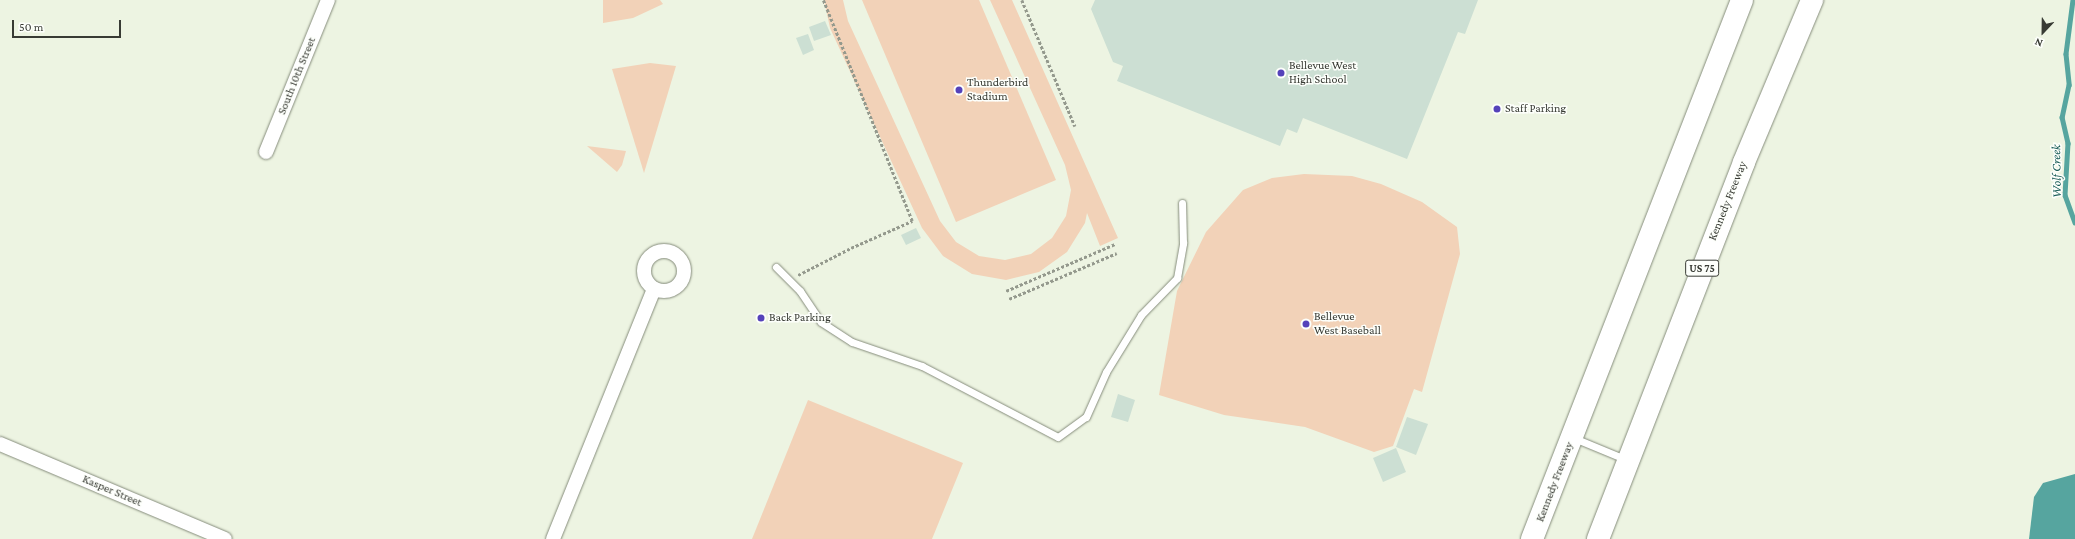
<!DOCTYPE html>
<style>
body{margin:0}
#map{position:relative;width:2075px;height:539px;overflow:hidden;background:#edf4e2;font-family:"Crimson Pro",serif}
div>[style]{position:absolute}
.green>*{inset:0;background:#f2d2b8}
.water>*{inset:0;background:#56a59f}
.stream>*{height:4.5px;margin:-2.25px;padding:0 2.25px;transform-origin:2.25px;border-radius:2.25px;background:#56a59f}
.building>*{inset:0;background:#ccdfd3}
.path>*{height:2.5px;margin-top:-1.25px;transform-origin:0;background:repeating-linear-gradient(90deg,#94998d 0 3px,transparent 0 5px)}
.roads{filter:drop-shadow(0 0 1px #858c7b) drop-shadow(0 0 1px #858c7b)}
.lane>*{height:7px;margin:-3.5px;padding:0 3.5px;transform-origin:3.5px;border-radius:3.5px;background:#fff}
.street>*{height:14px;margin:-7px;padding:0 7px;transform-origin:7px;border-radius:7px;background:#fff}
.street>.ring{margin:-7px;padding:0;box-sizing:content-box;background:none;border:14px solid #fff;border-radius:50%}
.highway>*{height:22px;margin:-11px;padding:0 11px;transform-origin:11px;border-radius:11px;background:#fff}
.dots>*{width:11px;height:11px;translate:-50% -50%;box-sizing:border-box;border:2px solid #fdfffb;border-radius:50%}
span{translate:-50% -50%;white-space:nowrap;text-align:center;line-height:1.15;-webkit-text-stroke:3px #fdfffb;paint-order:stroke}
.shield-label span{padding:1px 3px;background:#fdfffb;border:1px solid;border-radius:3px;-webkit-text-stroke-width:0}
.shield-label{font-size:11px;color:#383b34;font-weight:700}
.poi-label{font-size:12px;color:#383b34}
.left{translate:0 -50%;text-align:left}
.street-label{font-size:12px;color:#383b34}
.water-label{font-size:13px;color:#1e605b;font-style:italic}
.north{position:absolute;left:2023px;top:12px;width:40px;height:40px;-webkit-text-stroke:3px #fdfffb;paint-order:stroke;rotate:202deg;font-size:11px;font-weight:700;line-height:16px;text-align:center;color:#383b34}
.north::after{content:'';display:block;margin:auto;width:14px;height:18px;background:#383b34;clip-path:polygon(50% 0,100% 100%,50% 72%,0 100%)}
.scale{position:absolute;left:12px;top:20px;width:109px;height:18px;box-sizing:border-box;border:2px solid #383b34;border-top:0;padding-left:5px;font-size:12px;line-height:14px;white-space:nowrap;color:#383b34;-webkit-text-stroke:3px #fdfffb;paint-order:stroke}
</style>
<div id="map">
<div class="green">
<div style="clip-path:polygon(603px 0,660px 0,663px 4px,633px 18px,603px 23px)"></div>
<div style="clip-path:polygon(824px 0,843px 0,848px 21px,940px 221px,956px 242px,979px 256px,1005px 260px,1031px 254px,1052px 238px,1066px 216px,1071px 190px,1065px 165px,990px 0,1012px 0,1118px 238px,1100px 246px,1087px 213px,1085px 223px,1067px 252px,1039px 272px,1006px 280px,972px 274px,943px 256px,922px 228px,830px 28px)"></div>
<div style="clip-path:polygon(862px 0,979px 0,1056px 180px,956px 222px)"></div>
<div style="clip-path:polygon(650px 63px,676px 66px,644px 173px,612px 69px)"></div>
<div style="clip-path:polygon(587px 146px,626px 151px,622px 165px,617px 172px)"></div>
<div style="clip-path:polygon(1304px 174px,1352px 176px,1381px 184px,1422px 202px,1457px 227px,1460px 254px,1422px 392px,1414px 389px,1393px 446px,1374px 452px,1305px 427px,1224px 415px,1159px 395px,1177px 291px,1206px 232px,1243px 190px,1272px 178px)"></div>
<div style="clip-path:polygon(808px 400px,963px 463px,932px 539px,752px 539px)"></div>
</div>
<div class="water">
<div style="clip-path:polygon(2075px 474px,2075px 539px,2029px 539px,2034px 497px,2043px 483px)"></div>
</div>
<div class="stream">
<div style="left:2073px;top:0;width:54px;rotate:97.4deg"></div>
<div style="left:2066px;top:54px;width:31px;rotate:84deg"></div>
<div style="left:2069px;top:85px;width:33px;rotate:102deg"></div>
<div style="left:2062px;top:117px;width:27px;rotate:77deg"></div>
<div style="left:2068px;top:143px;width:52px;rotate:93.3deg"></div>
<div style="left:2065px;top:195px;width:29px;rotate:70deg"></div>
</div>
<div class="building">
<div style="clip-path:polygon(1095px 0,1478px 0,1465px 34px,1458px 32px,1407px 159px,1303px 118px,1297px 133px,1287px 129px,1280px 146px,1117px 81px,1123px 66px,1113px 62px,1091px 9px)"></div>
<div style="clip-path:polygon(825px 21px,831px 35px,814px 41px,809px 27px)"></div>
<div style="clip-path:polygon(808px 34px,814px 50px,803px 55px,796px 38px)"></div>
<div style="clip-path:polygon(916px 228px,921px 238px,906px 245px,901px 235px)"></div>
<div style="clip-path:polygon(1118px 394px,1135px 400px,1128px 422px,1111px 417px)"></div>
<div style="clip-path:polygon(1407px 417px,1428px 424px,1416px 455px,1396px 447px)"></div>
<div style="clip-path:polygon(1396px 448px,1406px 472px,1383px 482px,1373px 458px)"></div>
</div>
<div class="path">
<div style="left:1022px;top:0;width:137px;rotate:67.2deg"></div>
<div style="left:798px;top:275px;width:59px;rotate:-27deg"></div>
<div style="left:851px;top:248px;width:67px;rotate:-23.9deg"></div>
<div style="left:912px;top:221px;width:238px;rotate:-111.9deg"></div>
<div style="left:1006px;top:291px;width:119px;rotate:-23.3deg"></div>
<div style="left:1009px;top:299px;width:117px;rotate:-23.1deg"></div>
</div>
<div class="roads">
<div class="lane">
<div style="left:776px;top:267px;width:34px;rotate:45deg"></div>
<div style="left:800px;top:291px;width:37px;rotate:56deg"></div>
<div style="left:821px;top:322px;width:37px;rotate:33deg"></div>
<div style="left:852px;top:342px;width:74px;rotate:18.9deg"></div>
<div style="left:922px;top:366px;width:153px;rotate:27.6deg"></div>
<div style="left:1058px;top:437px;width:34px;rotate:-36deg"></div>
<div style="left:1086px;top:417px;width:49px;rotate:-66deg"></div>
<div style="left:1106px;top:372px;width:67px;rotate:-58.4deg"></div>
<div style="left:1141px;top:315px;width:52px;rotate:-45.8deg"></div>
<div style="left:1177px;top:278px;width:36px;rotate:-80deg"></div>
<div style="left:1183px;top:243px;width:40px;rotate:-91.4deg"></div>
<div style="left:1574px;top:438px;width:57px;rotate:22.5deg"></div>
</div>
<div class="street">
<div style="left:266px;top:152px;width:164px;rotate:-67.8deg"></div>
<div class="ring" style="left:644px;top:251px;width:26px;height:26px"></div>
<div style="left:0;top:444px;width:244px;rotate:22.9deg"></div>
<div style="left:553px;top:539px;width:270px;rotate:-68deg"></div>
</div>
<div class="highway">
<div style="left:1532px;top:539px;width:578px;rotate:-68.71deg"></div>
<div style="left:1598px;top:539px;width:404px;rotate:-68.8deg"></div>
<div style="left:1744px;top:162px;width:176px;rotate:-67.2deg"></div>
</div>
</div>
<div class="dots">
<div style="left:1281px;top:73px;background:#5542ba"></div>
<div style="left:959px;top:90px;background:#5542ba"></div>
<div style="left:1497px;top:109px;background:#5542ba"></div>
<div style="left:761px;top:318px;background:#5542ba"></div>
<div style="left:1306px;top:324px;background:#5542ba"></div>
</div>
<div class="shield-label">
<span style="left:1702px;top:268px">US 75</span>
</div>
<div class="poi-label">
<span class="left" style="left:1289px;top:73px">Bellevue West<br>High School</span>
<span class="left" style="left:967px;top:90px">Thunderbird<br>Stadium</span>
<span class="left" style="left:1505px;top:109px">Staff Parking</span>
<span class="left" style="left:1314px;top:324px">Bellevue<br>West Baseball</span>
<span class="left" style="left:769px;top:318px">Back Parking</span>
</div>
<div class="street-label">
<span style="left:297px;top:76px;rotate:-68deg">South 10th Street</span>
<span style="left:1728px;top:201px;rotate:-68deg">Kennedy Freeway</span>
<span style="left:1555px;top:482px;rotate:-69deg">Kennedy Freeway</span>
<span style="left:112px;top:491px;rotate:23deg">Kasper Street</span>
</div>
<div class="water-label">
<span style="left:2057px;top:171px;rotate:-91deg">Wolf Creek</span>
</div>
<div class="north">N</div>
<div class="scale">50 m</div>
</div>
